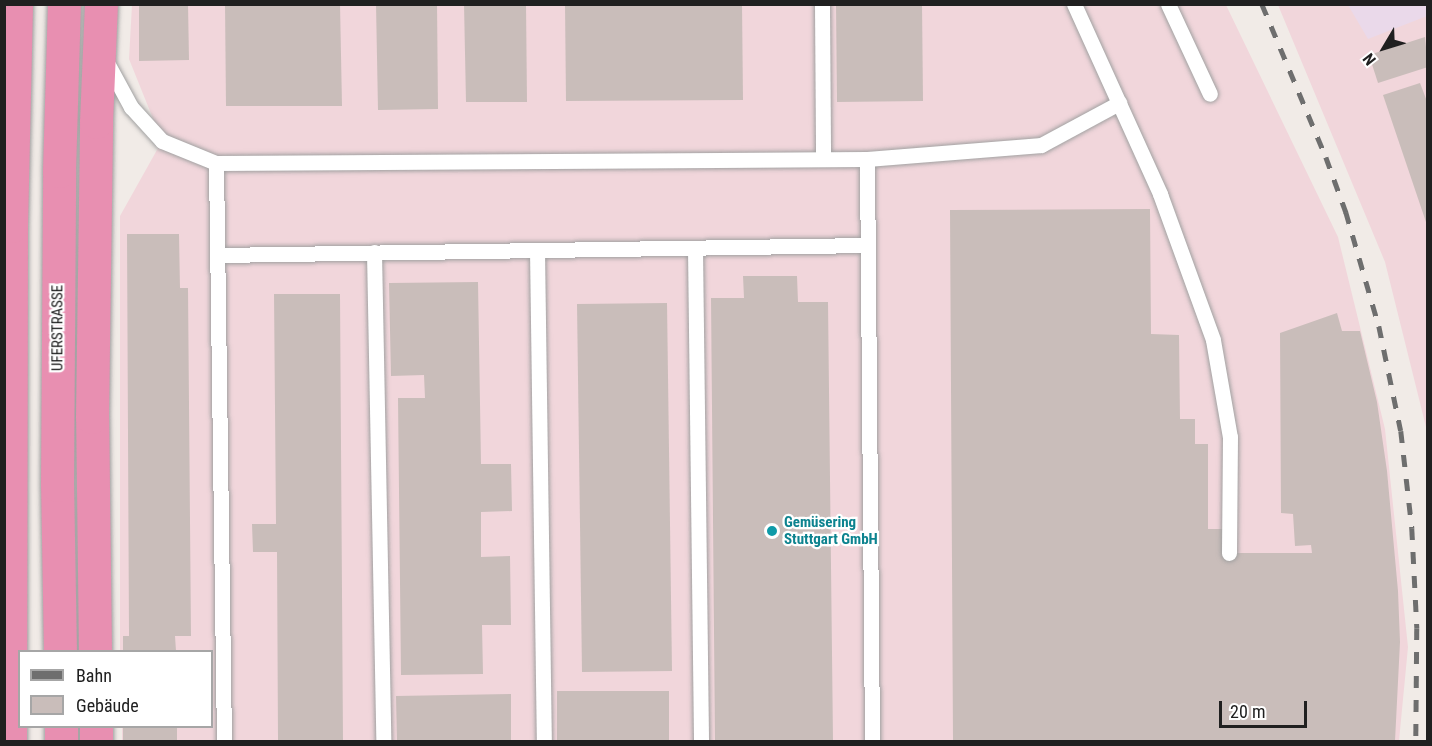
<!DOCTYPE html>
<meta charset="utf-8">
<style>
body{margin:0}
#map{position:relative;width:1432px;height:746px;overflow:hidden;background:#f1ebe7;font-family:"Roboto Condensed",sans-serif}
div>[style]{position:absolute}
.commercial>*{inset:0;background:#f1d6db}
.industrial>*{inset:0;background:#ead9ea}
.building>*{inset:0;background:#c9bdba}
.roads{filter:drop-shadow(0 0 2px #a1a1a1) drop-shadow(0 0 2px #a1a1a1)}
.lane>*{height:15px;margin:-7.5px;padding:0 7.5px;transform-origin:7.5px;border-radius:7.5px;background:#fff}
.highway>*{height:33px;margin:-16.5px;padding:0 16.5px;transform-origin:16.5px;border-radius:16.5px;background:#e88fb1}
.rail>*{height:4.5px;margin-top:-2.25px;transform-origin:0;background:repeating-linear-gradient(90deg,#6e6e6e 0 12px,transparent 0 24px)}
.dots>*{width:16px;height:16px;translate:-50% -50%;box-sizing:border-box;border:3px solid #fff;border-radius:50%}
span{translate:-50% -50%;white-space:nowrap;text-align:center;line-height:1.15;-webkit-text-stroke:4.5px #fff;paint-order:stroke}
.street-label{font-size:15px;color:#202020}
.culture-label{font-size:15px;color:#0d838f;font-weight:700}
.left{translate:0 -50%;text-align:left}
.frame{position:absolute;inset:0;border:6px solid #202020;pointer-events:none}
.legend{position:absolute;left:18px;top:650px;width:195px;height:78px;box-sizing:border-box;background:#fff;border:2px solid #a6a6a6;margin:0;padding:8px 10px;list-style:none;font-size:18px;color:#202020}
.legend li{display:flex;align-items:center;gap:12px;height:30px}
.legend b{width:30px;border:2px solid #a6a6a6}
.north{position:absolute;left:1354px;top:18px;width:60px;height:60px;-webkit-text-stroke:4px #fff;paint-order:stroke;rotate:232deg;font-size:16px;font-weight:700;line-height:24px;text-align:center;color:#202020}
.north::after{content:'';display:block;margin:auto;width:21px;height:27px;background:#202020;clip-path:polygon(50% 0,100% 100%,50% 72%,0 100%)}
.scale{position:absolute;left:1219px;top:701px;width:88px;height:27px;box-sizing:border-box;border:3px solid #202020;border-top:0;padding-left:8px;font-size:18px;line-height:21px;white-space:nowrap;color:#202020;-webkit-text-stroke:4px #fff;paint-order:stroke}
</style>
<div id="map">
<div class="commercial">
<div style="clip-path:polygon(132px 5px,1226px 5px,1338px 237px,1385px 429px,1408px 647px,1399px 741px,122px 741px,122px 727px,212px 726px,212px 652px,120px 651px,120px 216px,162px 141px,129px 59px)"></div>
<div style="clip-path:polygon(1278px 5px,1427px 5px,1427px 431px,1385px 262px)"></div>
</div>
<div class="industrial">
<div style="clip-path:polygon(1348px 5px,1427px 5px,1427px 16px,1368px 39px)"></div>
</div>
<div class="building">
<div style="clip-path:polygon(139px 4px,188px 4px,189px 60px,139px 61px)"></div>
<div style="clip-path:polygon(225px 4px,340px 4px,342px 106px,226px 106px)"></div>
<div style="clip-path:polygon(376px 4px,437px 4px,438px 109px,378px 110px)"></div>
<div style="clip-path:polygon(464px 4px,526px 4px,527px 102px,466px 102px)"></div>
<div style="clip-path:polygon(565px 4px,742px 4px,743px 100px,566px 101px)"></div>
<div style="clip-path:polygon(836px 4px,922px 4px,923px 101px,837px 102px)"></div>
<div style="clip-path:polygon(1425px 37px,1428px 67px,1378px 83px,1369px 55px)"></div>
<div style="clip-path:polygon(1420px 83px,1428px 104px,1427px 225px,1383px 95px)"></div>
<div style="clip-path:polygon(1150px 209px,1151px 334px,1179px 335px,1180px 419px,1195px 419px,1195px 444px,1208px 444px,1208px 529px,1223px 529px,1223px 553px,1312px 553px,1311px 545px,1295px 546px,1293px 514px,1281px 513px,1280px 333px,1337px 313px,1342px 331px,1360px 331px,1377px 402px,1387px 471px,1398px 591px,1400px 642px,1395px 741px,953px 741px,950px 210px)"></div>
<div style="clip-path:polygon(127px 234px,179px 234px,180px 288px,188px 288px,191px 636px,175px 636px,176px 651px,123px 651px,123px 636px,129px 636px)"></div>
<div style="clip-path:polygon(743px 276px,797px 276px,798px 302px,828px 302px,833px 741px,715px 741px,711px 298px,744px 298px)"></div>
<div style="clip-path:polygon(478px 282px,481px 464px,511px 464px,512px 511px,481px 512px,481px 557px,510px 556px,511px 625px,482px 625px,483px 674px,401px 675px,398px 398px,425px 398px,424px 375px,391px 376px,389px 283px)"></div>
<div style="clip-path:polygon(274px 294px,340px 294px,343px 741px,278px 741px,277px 552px,253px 552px,252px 524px,276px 524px)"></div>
<div style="clip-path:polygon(667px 303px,672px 671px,582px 672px,577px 304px)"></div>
<div style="clip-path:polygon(557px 691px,669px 691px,669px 741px,557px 741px)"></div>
<div style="clip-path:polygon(511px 694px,511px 741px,397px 741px,396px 696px)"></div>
<div style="clip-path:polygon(123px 726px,177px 726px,177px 741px,123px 741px)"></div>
</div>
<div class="roads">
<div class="lane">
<div style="left:822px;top:4px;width:155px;rotate:89.6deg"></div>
<div style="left:1074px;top:4px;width:209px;rotate:65.6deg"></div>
<div style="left:1160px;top:194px;width:155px;rotate:70deg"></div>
<div style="left:1213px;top:340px;width:98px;rotate:80.1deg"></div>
<div style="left:1230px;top:437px;width:116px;rotate:90.5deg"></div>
<div style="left:1168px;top:4px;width:99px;rotate:65deg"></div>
<div style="left:105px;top:59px;width:55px;rotate:61.6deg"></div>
<div style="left:131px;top:107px;width:46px;rotate:47.6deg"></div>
<div style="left:162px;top:141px;width:58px;rotate:22.2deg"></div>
<div style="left:216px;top:163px;width:651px;rotate:-0.35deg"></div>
<div style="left:867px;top:159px;width:175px;rotate:-4.6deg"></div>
<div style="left:1041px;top:145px;width:89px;rotate:-28.3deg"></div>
<div style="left:867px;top:159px;width:583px;rotate:89.51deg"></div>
<div style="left:216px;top:163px;width:579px;rotate:89.21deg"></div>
<div style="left:695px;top:248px;width:494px;rotate:89.3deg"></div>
<div style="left:537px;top:250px;width:492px;rotate:89.2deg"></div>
<div style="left:374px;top:252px;width:490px;rotate:88.9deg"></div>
<div style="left:217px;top:255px;width:651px;rotate:-0.88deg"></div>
</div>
<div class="highway">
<div style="left:60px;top:652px;width:167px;rotate:-91deg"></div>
<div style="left:57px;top:485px;width:314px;rotate:-89.6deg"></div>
<div style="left:59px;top:171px;width:167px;rotate:-88.3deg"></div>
<div style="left:95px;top:652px;width:235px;rotate:-90.7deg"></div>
<div style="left:92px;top:417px;width:295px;rotate:-89.2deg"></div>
<div style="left:96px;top:122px;width:118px;rotate:-87.6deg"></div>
<div style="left:61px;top:726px;width:16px;rotate:90deg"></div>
<div style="left:96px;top:726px;width:16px;rotate:90deg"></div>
<div style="left:10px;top:742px;width:516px;rotate:-89.89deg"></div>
<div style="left:11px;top:226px;width:222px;rotate:-88.7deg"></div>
</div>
</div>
<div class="rail">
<div style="left:1262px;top:4px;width:166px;rotate:67.3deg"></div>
<div style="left:1326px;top:157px;width:59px;rotate:70deg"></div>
<div style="left:1346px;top:212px;width:119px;rotate:73.9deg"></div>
<div style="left:1379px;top:326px;width:107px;rotate:78.2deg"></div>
<div style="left:1401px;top:431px;width:98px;rotate:83.5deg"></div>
<div style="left:1412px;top:528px;width:100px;rotate:87.1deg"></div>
<div style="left:1417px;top:628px;width:114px;rotate:90.5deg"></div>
</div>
<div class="dots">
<div style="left:772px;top:531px;background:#0f9aa8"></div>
</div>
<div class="street-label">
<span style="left:58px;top:328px;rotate:-90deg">UFERSTRASSE</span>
</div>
<div class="culture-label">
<span class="left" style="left:784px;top:531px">Gemüsering<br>Stuttgart GmbH</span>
</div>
<div class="frame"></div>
<ul class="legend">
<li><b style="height:8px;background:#6e6e6e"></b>Bahn</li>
<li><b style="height:16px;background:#c9bdba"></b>Gebäude</li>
</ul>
<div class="north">N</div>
<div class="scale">20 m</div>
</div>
